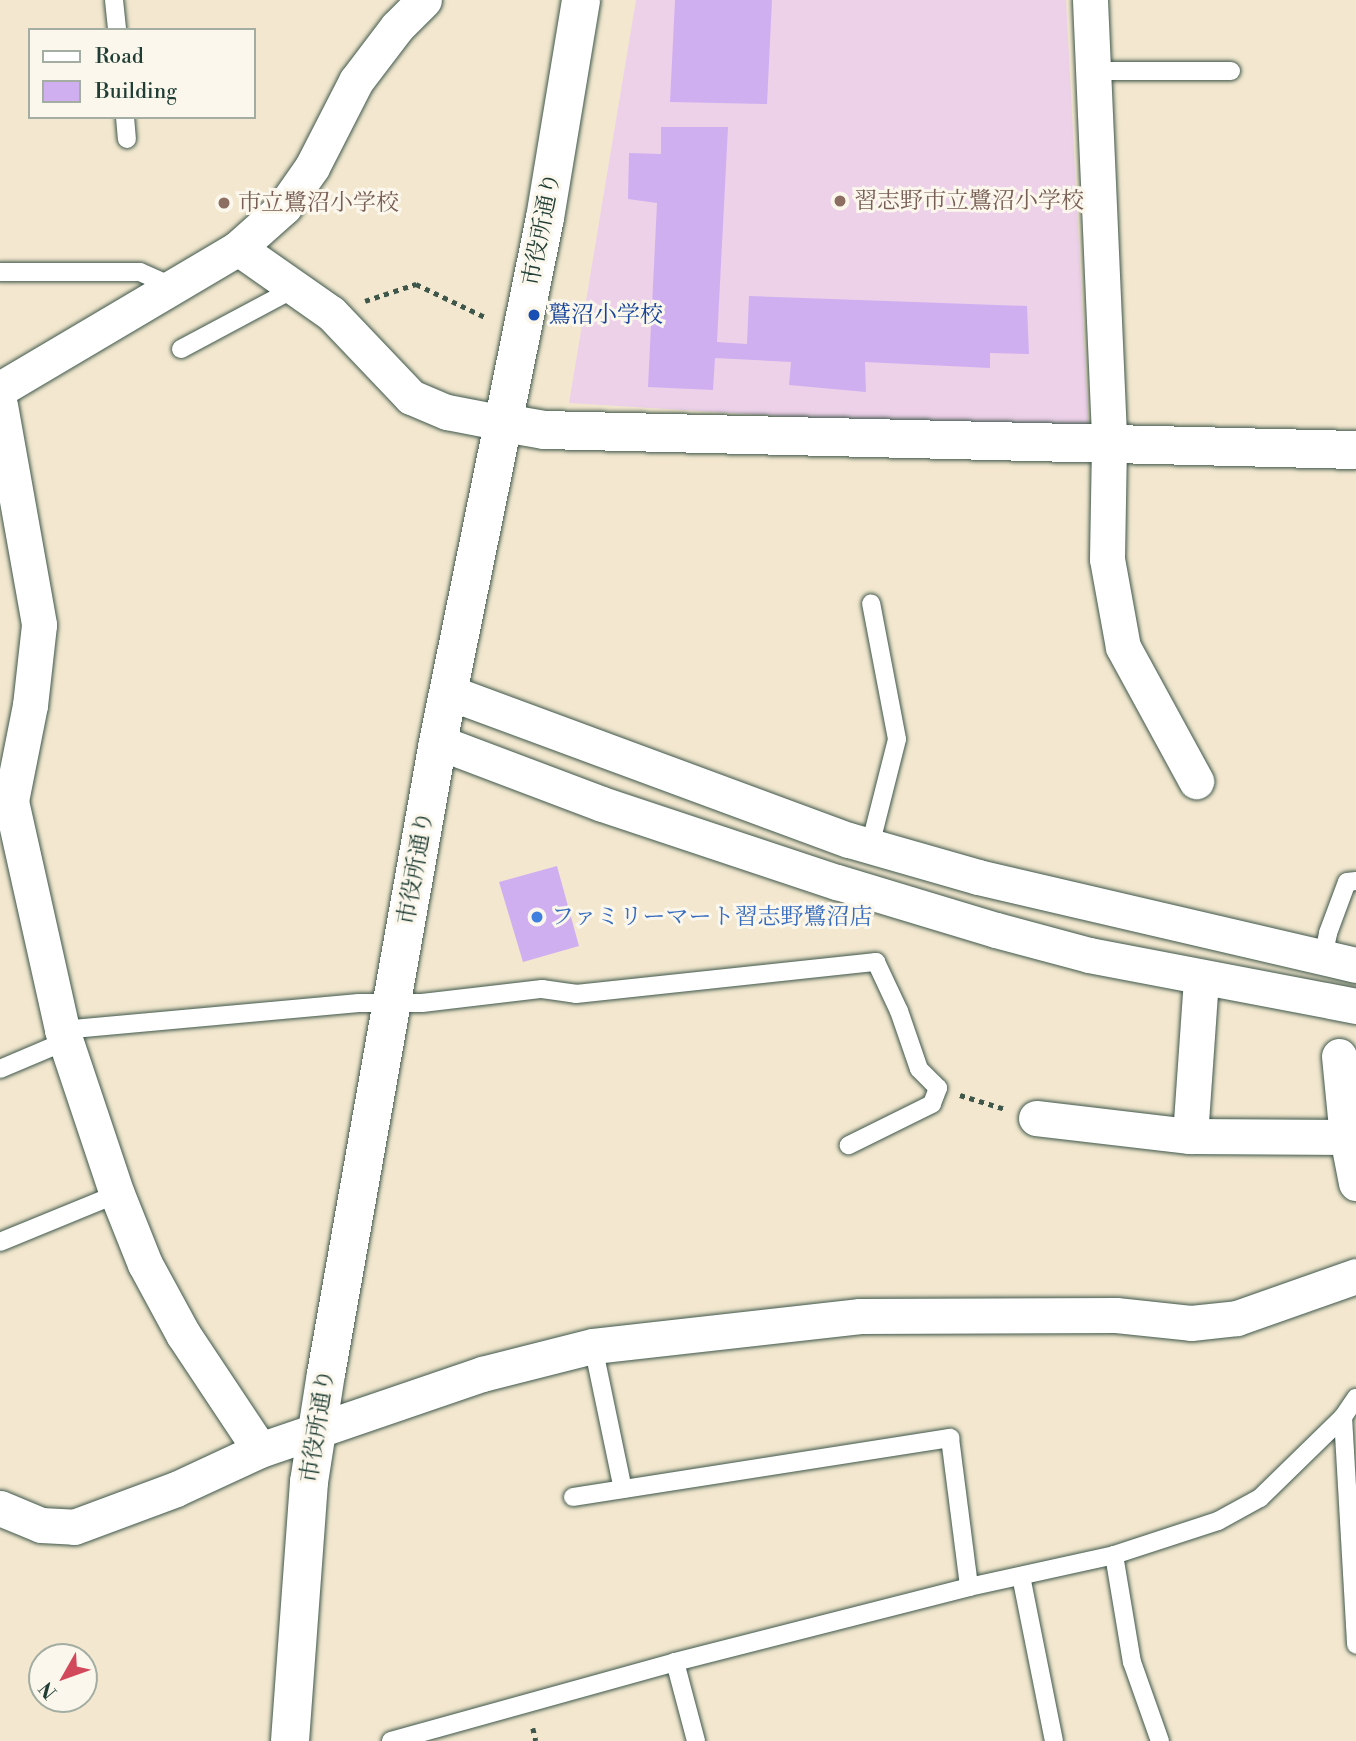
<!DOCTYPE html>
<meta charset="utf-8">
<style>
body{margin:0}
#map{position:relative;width:1356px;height:1741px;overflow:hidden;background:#f3e8cf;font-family:"Libre Bodoni","Noto Serif JP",serif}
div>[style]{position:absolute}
.built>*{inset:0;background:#edd1e9}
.building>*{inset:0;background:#d0aff1}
.path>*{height:4.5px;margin-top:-2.25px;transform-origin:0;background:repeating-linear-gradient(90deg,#3f574b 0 5px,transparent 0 10px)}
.roads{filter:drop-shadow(0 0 2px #3f574b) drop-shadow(0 0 2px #3f574b)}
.service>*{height:18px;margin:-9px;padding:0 9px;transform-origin:9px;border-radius:9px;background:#fff}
.minor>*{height:35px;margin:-17.5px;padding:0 17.5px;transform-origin:17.5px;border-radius:17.5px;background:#fff}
.tertiary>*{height:38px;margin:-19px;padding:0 19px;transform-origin:19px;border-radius:19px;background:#fff}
.dots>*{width:19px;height:19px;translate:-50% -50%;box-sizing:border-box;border:4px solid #fbf7ec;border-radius:50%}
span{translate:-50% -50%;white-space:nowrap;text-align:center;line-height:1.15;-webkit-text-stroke:6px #fbf7ec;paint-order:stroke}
.education-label{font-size:23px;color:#785e54}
.left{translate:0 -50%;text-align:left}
.street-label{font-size:23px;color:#1f3d34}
.transit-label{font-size:23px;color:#164399}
.shop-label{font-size:23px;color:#366cbe}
.legend{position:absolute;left:28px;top:28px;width:228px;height:91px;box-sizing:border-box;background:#fbf7ec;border:2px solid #a3ada2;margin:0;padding:9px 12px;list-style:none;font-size:21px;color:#1f3d34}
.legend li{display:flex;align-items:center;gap:14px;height:35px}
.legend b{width:35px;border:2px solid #a3ada2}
.north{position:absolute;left:28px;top:1643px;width:70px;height:70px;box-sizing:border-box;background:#fbf7ec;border:2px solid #a3ada2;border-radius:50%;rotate:230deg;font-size:19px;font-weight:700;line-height:28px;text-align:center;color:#1f3d34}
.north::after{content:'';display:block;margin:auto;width:24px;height:32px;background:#d1495b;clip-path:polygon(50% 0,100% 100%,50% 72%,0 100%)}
</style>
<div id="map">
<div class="built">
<div style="clip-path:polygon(636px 0,1066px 0,1089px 435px,569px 403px)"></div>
</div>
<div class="building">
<div style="clip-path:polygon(675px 0,772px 0,767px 104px,670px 102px)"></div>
<div style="clip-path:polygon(661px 127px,728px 127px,717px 342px,747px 344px,749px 296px,1027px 306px,1029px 354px,990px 353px,990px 368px,865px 362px,866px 392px,789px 385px,791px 362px,715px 358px,713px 390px,648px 387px,657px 203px,628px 199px,629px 153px,661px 154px)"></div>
<div style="clip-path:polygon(557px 866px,579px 946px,523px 962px,499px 882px)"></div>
</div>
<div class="path">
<div style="left:365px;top:301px;width:54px;rotate:-18.4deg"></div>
<div style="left:416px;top:284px;width:76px;rotate:25.6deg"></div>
<div style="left:960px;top:1095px;width:47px;rotate:17.3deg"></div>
<div style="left:533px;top:1728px;width:13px;rotate:77deg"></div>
</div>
<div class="roads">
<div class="service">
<div style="left:114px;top:0;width:30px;rotate:84deg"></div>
<div style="left:1094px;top:71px;width:137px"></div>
<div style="left:125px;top:117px;width:22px;rotate:85deg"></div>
<div style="left:0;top:272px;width:140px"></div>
<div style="left:140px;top:272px;width:37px;rotate:24deg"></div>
<div style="left:181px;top:349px;width:132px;rotate:-28.1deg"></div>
<div style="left:870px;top:846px;width:110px;rotate:-75.8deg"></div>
<div style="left:897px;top:739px;width:138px;rotate:-100.8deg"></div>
<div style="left:1323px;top:957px;width:25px;rotate:-78deg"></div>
<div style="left:1328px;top:933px;width:54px;rotate:-69.6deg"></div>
<div style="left:1347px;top:882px;width:9px;rotate:-6deg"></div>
<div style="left:62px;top:1030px;width:298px;rotate:-5.2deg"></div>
<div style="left:359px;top:1003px;width:63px"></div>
<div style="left:422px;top:1003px;width:121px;rotate:-6.7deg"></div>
<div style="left:542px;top:989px;width:34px;rotate:8deg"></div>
<div style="left:576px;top:994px;width:302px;rotate:-6.1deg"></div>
<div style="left:876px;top:962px;width:54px;rotate:64.9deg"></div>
<div style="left:899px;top:1011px;width:61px;rotate:71deg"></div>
<div style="left:919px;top:1069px;width:27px;rotate:45deg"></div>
<div style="left:938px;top:1088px;width:17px;rotate:111deg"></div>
<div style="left:932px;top:1104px;width:93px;rotate:153.7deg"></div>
<div style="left:0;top:1069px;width:72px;rotate:-23deg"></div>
<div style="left:0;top:1242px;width:126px;rotate:-22.3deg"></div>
<div style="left:593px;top:1346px;width:146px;rotate:78.2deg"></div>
<div style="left:1343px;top:1417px;width:228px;rotate:86.7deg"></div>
<div style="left:573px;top:1497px;width:382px;rotate:-8.9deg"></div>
<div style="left:950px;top:1438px;width:150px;rotate:82.7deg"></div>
<div style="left:1114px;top:1555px;width:109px;rotate:80.5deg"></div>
<div style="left:1132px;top:1662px;width:84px;rotate:70.5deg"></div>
<div style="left:1021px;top:1576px;width:168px;rotate:78.7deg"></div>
<div style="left:675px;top:1662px;width:82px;rotate:75.1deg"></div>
<div style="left:391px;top:1741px;width:295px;rotate:-15.5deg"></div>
<div style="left:675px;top:1662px;width:303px;rotate:-14.3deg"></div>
<div style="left:969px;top:1587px;width:148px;rotate:-12.4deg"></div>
<div style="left:1114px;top:1555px;width:109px;rotate:-18.1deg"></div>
<div style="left:1218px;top:1521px;width:48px;rotate:-28.7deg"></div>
<div style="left:1260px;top:1498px;width:116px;rotate:-44.3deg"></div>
<div style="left:1343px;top:1417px;width:23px;rotate:-56deg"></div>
</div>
<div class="minor">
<div style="left:1090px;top:0;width:444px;rotate:87.5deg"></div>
<div style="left:1109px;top:444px;width:115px;rotate:91deg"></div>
<div style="left:1107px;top:559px;width:89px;rotate:79.7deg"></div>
<div style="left:1123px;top:647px;width:153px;rotate:61.4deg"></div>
<div style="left:238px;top:248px;width:113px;rotate:35deg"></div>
<div style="left:331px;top:313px;width:116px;rotate:46.4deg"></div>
<div style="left:411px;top:397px;width:39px;rotate:23deg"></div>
<div style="left:447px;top:412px;width:58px;rotate:10.9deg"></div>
<div style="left:0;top:389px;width:277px;rotate:-30.6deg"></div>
<div style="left:238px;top:248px;width:62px;rotate:-41.7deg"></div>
<div style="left:284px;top:207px;width:49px;rotate:-55deg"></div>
<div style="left:312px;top:167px;width:97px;rotate:-62.9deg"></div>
<div style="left:356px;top:81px;width:68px;rotate:-52.8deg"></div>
<div style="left:397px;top:27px;width:38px;rotate:-45deg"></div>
<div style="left:0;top:405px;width:223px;rotate:79.9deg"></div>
<div style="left:39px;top:625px;width:81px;rotate:96.4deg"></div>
<div style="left:30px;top:705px;width:98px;rotate:101.2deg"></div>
<div style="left:11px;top:801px;width:235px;rotate:77.4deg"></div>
<div style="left:62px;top:1030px;width:173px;rotate:71.5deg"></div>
<div style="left:117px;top:1194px;width:75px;rotate:68.2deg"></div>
<div style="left:145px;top:1264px;width:80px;rotate:61.5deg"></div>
<div style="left:183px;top:1334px;width:139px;rotate:56.4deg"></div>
<div style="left:448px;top:692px;width:427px;rotate:20.3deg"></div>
<div style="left:849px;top:840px;width:134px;rotate:16deg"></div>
<div style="left:978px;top:877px;width:388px;rotate:13.1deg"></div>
<div style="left:438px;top:742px;width:175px;rotate:20.7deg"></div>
<div style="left:602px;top:804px;width:248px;rotate:18.4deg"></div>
<div style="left:837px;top:882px;width:166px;rotate:16.8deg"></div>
<div style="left:996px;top:930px;width:96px;rotate:15deg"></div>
<div style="left:1089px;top:955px;width:272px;rotate:10.8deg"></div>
<div style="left:1339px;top:1056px;width:81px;rotate:84.4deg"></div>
<div style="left:1347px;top:1137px;width:47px;rotate:78.9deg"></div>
<div style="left:1036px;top:1118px;width:155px;rotate:6.7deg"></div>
<div style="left:1190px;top:1136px;width:157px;rotate:0.4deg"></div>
<div style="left:1190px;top:1136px;width:158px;rotate:-86deg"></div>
<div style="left:0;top:1508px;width:44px;rotate:22.5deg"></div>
<div style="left:41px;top:1525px;width:33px;rotate:3deg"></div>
<div style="left:74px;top:1527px;width:109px;rotate:-20.4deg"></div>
<div style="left:176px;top:1489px;width:93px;rotate:-24.9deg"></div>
<div style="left:260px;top:1450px;width:235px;rotate:-18.9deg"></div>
<div style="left:482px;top:1374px;width:114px;rotate:-14.2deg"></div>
<div style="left:593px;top:1346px;width:269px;rotate:-6.4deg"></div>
<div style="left:860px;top:1316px;width:256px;rotate:-0.2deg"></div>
<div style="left:1116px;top:1315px;width:75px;rotate:6.1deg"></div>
<div style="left:1191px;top:1323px;width:46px;rotate:-6.2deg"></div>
<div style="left:1237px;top:1318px;width:126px;rotate:-19.4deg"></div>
</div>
<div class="tertiary">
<div style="left:504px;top:423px;width:41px;rotate:9.9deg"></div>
<div style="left:544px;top:430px;width:812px;rotate:1.41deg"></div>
<div style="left:290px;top:1741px;width:260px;rotate:-85.8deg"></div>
<div style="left:309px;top:1482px;width:109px;rotate:-81.1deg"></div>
<div style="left:326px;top:1374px;width:642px;rotate:-79.95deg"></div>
<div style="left:438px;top:742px;width:535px;rotate:-78.46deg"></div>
<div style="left:545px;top:218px;width:221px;rotate:-80.6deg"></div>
</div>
</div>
<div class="dots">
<div style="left:840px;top:201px;background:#8d6e63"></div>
<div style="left:224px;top:203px;background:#8d6e63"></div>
<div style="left:534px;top:315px;background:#1a4fb4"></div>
<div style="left:537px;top:917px;background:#3f7fe0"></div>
</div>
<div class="education-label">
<span class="left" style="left:854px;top:201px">習志野市立鷺沼小学校</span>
<span class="left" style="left:238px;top:203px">市立鷺沼小学校</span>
</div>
<div class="street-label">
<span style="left:542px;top:229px;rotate:-79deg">市役所通り</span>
<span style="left:416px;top:868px;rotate:-80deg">市役所通り</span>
<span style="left:318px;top:1426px;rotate:-81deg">市役所通り</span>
</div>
<div class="transit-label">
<span class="left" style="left:548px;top:315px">鷲沼小学校</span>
</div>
<div class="shop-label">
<span class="left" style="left:551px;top:917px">ファミリーマート習志野鷺沼店</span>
</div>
<ul class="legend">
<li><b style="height:9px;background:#fff"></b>Road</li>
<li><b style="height:19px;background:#d0aff1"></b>Building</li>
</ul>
<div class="north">N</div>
</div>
